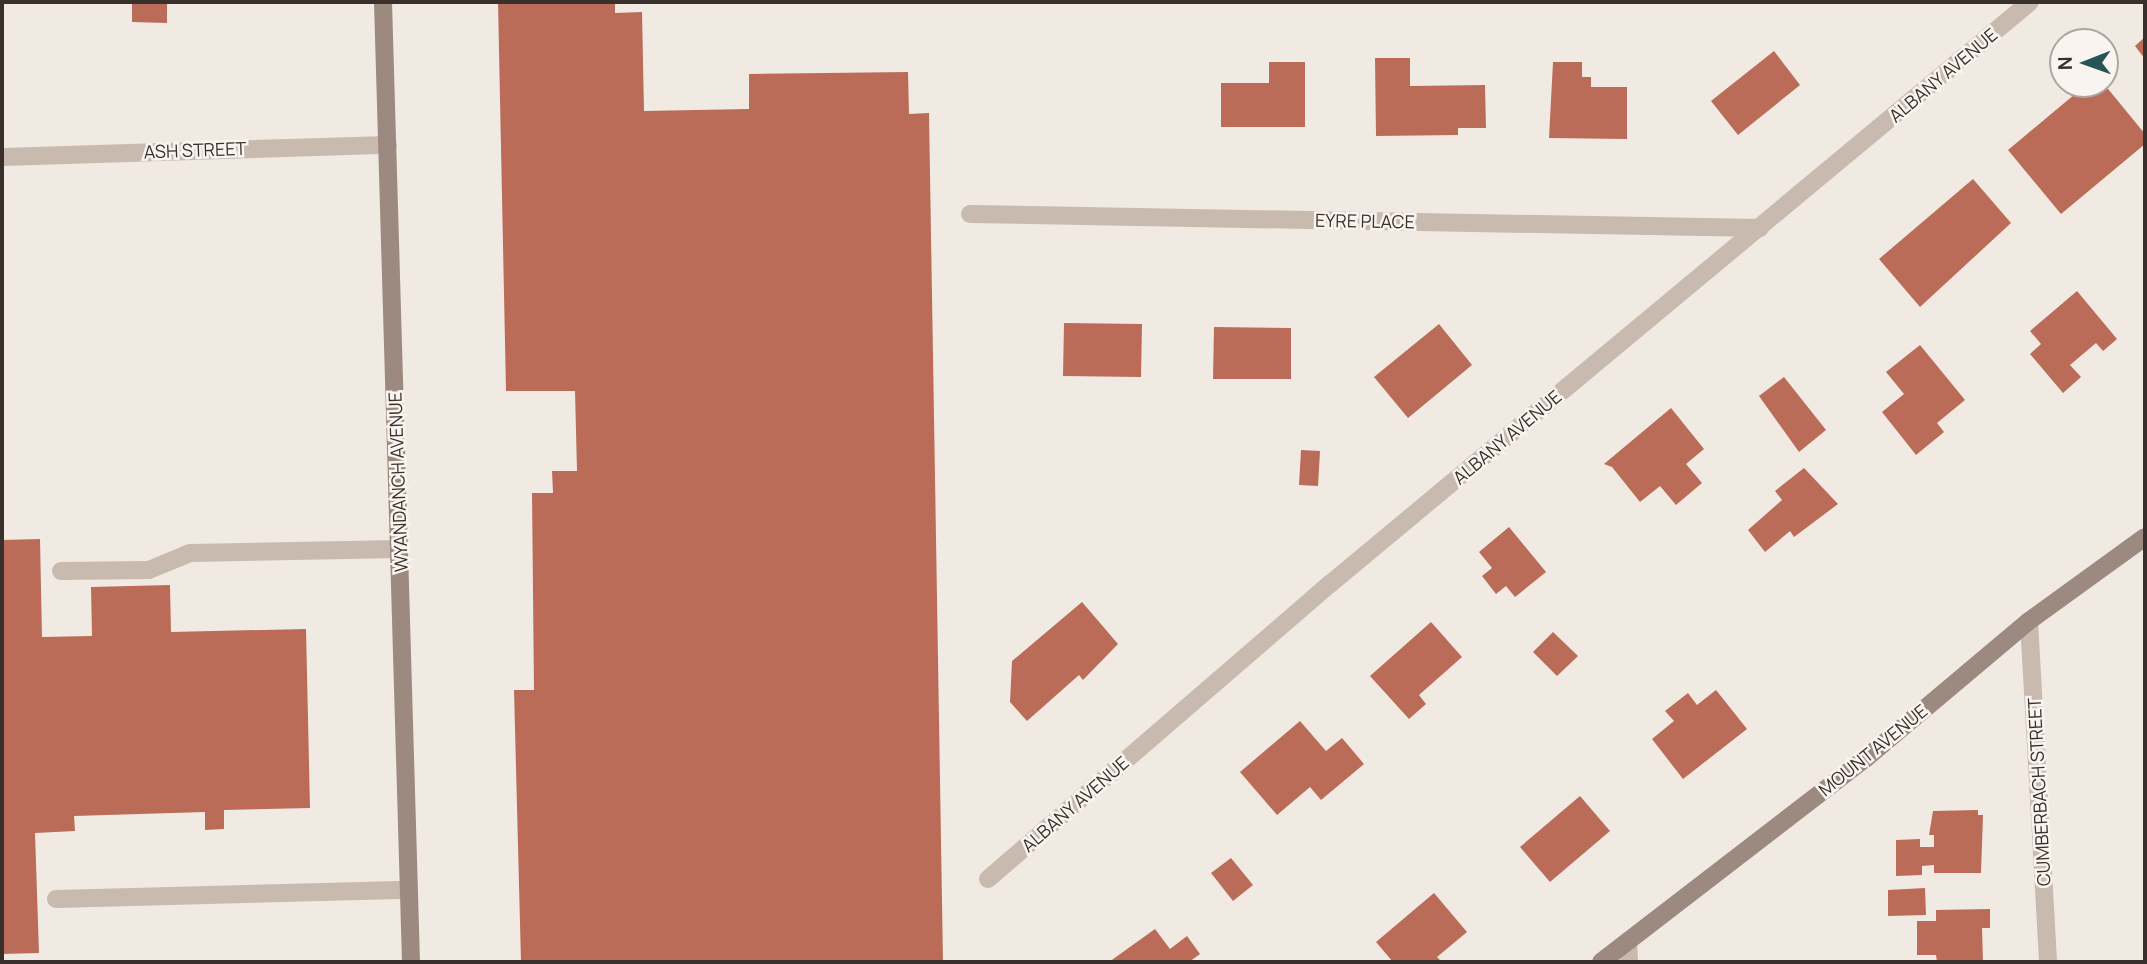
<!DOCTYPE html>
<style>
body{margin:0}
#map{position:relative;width:2147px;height:964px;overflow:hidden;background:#f1eae2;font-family:Manrope,sans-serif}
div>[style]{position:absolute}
.building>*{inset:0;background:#ba6c58}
.lane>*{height:18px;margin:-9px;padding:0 9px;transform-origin:9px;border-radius:9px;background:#c9baaf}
.street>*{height:18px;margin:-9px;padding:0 9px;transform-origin:9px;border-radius:9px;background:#c9baaf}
.secondary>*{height:18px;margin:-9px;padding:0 9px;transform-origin:9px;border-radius:9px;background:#9c8a80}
span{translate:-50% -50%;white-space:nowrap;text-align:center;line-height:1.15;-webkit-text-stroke:5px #f9f4ef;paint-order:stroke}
.street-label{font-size:18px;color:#39302c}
.frame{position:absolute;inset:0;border:4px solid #39302c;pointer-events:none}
.north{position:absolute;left:2049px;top:28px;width:70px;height:70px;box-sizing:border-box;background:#f9f4ef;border:2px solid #aca6a1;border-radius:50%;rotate:269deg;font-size:19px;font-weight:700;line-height:28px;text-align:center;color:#39302c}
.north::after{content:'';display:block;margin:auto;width:24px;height:32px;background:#265556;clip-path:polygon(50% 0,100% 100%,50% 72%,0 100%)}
</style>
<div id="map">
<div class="building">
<div style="clip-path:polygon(132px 2px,167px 2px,167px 23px,132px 22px)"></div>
<div style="clip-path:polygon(498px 2px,615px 2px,615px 13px,642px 12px,644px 111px,749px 109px,749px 74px,908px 72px,909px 114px,929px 113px,943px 962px,521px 962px,514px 690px,534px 690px,532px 493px,553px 493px,552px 471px,577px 471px,575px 391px,506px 391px)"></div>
<div style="clip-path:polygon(2145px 37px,2145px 59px,2135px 46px)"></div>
<div style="clip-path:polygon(1774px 51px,1800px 85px,1738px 135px,1711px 101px)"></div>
<div style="clip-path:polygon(1375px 58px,1410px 58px,1410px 86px,1485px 85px,1486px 128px,1458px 128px,1458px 135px,1376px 136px)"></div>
<div style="clip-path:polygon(1269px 62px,1305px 62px,1305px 127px,1221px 127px,1221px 83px,1269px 83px)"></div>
<div style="clip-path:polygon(1553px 62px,1582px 62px,1582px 77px,1591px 77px,1591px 87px,1627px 87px,1627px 139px,1549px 138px)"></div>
<div style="clip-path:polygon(2087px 84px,2104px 84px,2145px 134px,2145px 144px,2061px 214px,2008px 150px)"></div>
<div style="clip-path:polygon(1973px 179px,2011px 223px,1920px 307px,1879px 259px)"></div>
<div style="clip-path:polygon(2077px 291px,2117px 339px,2103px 351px,2096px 343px,2070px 365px,2081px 377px,2063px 393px,2030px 354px,2041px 344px,2030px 331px)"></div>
<div style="clip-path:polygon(1064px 323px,1142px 324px,1141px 377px,1063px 376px)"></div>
<div style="clip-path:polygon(1439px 324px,1472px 365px,1408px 418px,1374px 377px)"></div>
<div style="clip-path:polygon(1214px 327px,1291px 328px,1291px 379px,1213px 379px)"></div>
<div style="clip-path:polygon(1920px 345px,1965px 400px,1937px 423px,1944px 432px,1916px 455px,1882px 412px,1904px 394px,1886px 372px)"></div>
<div style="clip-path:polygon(1784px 377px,1826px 430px,1799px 452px,1759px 396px)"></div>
<div style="clip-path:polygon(1671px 408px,1704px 449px,1686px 464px,1702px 483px,1676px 505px,1660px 486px,1640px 502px,1612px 467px,1604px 464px)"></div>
<div style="clip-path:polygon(1301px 450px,1320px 451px,1318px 486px,1299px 485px)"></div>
<div style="clip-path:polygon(1804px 468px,1838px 504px,1794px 537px,1790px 531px,1765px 552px,1748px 530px,1782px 500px,1775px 491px)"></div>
<div style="clip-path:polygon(1509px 527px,1546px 572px,1515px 597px,1506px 586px,1496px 594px,1482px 576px,1492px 568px,1479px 552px)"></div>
<div style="clip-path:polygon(40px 539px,42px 637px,92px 636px,91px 587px,170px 585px,171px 632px,306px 629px,310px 808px,224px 810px,224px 829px,205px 830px,205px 812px,74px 816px,75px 831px,35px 833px,39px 953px,2px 954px,2px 540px)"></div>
<div style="clip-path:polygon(1082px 602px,1118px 644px,1083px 680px,1079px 675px,1027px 721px,1010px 702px,1012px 661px)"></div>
<div style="clip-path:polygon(1431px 622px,1462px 657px,1419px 695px,1426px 704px,1409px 719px,1370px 676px)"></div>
<div style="clip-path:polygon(1553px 632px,1578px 656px,1557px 676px,1533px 652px)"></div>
<div style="clip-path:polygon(1716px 690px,1747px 729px,1683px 779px,1652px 739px,1674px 721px,1665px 711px,1688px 693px,1697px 705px)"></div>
<div style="clip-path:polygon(1300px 721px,1326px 751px,1342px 738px,1364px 764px,1321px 800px,1310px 787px,1277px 815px,1240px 772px)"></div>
<div style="clip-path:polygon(1580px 796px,1610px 831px,1550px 882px,1520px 847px)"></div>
<div style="clip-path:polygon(1978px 810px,1978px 815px,1983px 815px,1981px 873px,1934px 873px,1934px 865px,1922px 866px,1922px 875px,1896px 876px,1896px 840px,1920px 839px,1920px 847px,1934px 847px,1934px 835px,1929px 835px,1933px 811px)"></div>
<div style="clip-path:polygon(1231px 858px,1253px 885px,1233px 901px,1211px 873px)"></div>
<div style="clip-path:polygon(1925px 888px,1926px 915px,1888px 916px,1888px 890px)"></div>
<div style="clip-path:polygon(1434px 893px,1467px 932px,1437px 957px,1442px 962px,1393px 962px,1376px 942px)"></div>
<div style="clip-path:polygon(1990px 909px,1990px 928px,1982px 928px,1983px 962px,1937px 962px,1936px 955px,1917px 955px,1917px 921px,1936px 921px,1936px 910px)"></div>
<div style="clip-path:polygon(1155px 929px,1170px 949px,1187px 936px,1200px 954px,1189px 962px,1109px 962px)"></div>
</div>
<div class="lane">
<div style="left:61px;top:571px;width:88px;rotate:-0.7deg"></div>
<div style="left:149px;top:570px;width:44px;rotate:-22.5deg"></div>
<div style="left:190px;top:553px;width:210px;rotate:-1.1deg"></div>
<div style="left:56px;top:899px;width:353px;rotate:-1.5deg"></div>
</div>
<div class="street">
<div style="left:2px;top:157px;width:386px;rotate:-1.8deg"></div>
<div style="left:970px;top:214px;width:790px;rotate:1.02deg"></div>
<div style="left:2029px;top:621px;width:342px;rotate:86.8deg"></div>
<div style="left:988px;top:879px;width:452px;rotate:-40.8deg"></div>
<div style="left:1330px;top:584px;width:910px;rotate:-39.74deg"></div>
<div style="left:1628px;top:941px;width:21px;rotate:87deg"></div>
</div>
<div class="secondary">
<div style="left:383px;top:2px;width:960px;rotate:88.33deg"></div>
<div style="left:1601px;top:962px;width:333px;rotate:-37.6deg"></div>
<div style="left:1865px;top:759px;width:214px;rotate:-40.1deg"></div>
<div style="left:2029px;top:621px;width:143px;rotate:-35.9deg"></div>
</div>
<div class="street-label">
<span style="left:1943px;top:75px;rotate:-40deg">ALBANY AVENUE</span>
<span style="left:195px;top:150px;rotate:-2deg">ASH STREET</span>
<span style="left:1365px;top:221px;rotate:1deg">EYRE PLACE</span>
<span style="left:1507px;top:437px;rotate:-40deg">ALBANY AVENUE</span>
<span style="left:398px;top:482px;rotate:-92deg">WYANDANCH AVENUE</span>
<span style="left:1873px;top:750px;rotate:-39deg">MOUNT AVENUE</span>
<span style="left:2039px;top:792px;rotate:-93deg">CUMBERBACH STREET</span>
<span style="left:1075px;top:804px;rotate:-41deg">ALBANY AVENUE</span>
</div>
<div class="frame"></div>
<div class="north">N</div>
</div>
